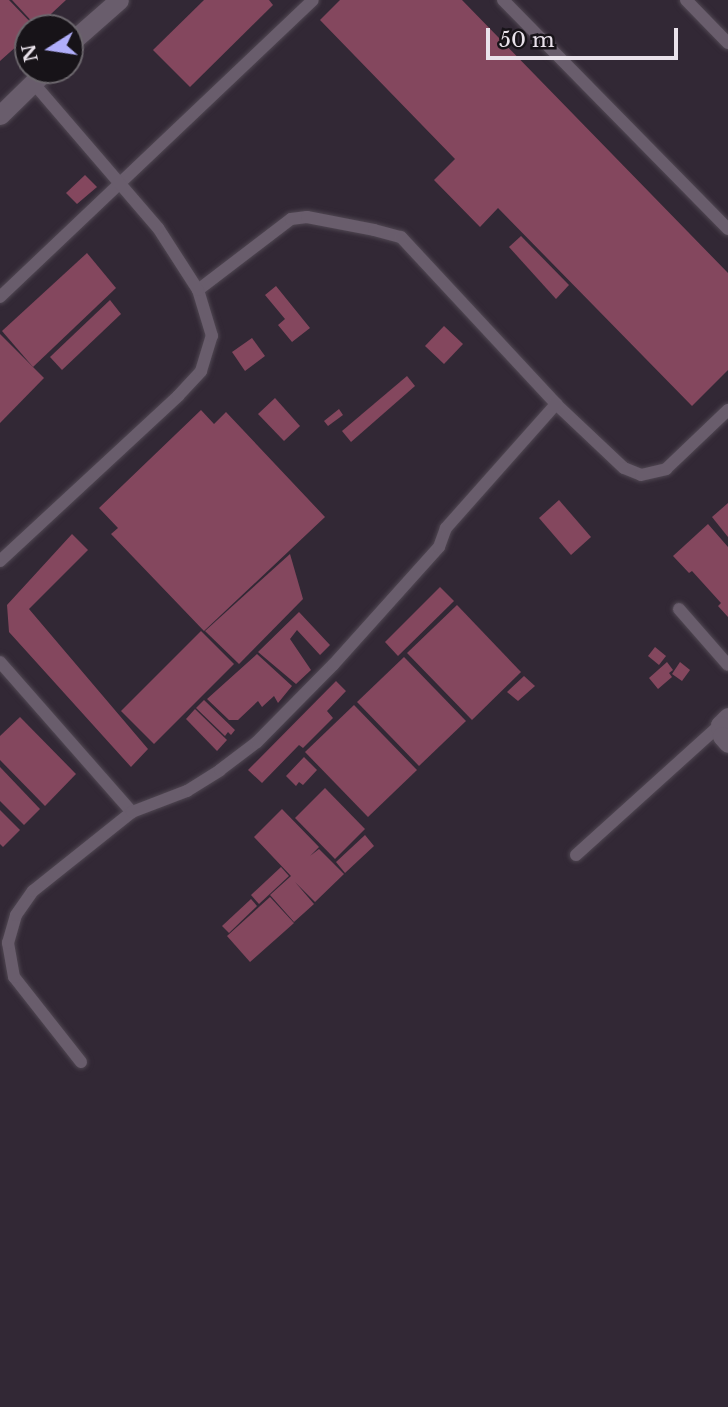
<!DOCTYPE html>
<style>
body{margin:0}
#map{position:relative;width:728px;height:1407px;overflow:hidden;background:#322835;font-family:"Libre Baskerville",serif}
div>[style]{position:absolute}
.building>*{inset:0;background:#84475e}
.roads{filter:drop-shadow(0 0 2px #504752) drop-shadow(0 0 2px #504752)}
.service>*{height:12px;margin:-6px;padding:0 6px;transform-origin:6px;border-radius:6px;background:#695d6c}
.minor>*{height:19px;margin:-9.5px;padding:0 9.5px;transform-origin:9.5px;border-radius:9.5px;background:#695d6c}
span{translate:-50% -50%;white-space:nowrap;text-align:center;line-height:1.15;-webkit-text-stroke:5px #171318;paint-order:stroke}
.north{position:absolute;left:14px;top:14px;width:70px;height:70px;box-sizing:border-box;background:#171318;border:2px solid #6b666c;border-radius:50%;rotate:258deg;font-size:19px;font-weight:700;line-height:28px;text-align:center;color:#e9e2eb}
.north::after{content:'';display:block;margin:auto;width:24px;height:32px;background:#b0aefa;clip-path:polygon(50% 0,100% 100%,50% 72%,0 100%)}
.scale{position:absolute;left:486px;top:28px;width:192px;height:32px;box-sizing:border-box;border:4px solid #e9e2eb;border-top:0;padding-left:9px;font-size:21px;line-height:24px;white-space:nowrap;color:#e9e2eb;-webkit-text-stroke:5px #171318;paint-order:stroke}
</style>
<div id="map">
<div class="building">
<div style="clip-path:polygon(0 0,9px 0,36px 28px,28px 28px,28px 36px,0 61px)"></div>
<div style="clip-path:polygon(12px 0,66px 0,37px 27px)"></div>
<div style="clip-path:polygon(204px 0,269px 0,273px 5px,190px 87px,153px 50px)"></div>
<div style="clip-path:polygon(340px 0,462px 0,728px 273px,728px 370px,692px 406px,498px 208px,480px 227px,434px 180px,455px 159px,320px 20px)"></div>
<div style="clip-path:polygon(85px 175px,97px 187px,77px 204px,66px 193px)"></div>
<div style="clip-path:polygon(521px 236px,569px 285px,556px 299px,509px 247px)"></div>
<div style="clip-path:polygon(87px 253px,116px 288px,33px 367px,2px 331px)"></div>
<div style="clip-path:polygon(276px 286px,310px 328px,292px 342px,278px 325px,285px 319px,265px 295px)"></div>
<div style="clip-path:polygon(110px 300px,121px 314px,62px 370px,50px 357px)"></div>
<div style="clip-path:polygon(444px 326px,463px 344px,444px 364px,425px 346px)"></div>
<div style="clip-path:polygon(0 334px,44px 378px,0 423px)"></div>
<div style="clip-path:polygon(252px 338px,265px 356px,245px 371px,232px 352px)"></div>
<div style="clip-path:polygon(407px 376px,415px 386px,351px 442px,342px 431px)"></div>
<div style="clip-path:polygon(275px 398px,300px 426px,284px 441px,258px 414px)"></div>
<div style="clip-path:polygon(339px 409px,343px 415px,328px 426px,324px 421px)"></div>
<div style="clip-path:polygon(201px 410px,214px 424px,226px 412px,325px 517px,204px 631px,111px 534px,118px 528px,99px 508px)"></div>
<div style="clip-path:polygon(559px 500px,591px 537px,571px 555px,539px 518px)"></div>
<div style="clip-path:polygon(728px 503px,728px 537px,712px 517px)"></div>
<div style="clip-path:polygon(708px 524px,728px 547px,728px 617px,718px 606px,721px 603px,692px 571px,689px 573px,673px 556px)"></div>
<div style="clip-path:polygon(72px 534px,88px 550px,29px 609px,148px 749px,131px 767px,9px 632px,7px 605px)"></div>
<div style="clip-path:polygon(290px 554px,303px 599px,239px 664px,205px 631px)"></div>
<div style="clip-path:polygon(440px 587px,454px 601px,398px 656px,385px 642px)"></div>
<div style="clip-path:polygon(457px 605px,521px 672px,472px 720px,407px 653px)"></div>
<div style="clip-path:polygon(299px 612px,330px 645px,320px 655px,297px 630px,290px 639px,311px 670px,296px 684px,258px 652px)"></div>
<div style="clip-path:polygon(201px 631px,234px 664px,154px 744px,121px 711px)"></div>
<div style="clip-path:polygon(655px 647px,666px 656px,659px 665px,648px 656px)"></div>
<div style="clip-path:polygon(257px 654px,292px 686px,278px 703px,274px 696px,262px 707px,258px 701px,238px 720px,229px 720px,207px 699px)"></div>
<div style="clip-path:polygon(404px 657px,466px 721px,419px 766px,357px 702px)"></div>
<div style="clip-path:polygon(667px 662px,673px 670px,669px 673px,672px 677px,658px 689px,649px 678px)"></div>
<div style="clip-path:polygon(680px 662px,690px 670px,682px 681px,672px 674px)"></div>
<div style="clip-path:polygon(524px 676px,535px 686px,518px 701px,507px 692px)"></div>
<div style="clip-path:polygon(336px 681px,346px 691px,327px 711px,333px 718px,303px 748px,299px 745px,262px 783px,248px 770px)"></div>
<div style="clip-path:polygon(204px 700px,235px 730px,231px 735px,228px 732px,225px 736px,196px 708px)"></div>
<div style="clip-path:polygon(354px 705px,417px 770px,368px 817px,305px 752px)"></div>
<div style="clip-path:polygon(195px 709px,227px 740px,217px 751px,186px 719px)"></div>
<div style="clip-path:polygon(20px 717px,76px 774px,45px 806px,0 760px,0 736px)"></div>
<div style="clip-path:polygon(304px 757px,317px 770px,303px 785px,299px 782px,296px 786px,286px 776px)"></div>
<div style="clip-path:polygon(0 767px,40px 809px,24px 825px,0 801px)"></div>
<div style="clip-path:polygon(325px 788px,365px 829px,335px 859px,295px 818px)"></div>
<div style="clip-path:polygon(282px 809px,319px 847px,310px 856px,319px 849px,344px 874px,315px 902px,295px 882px,314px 904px,294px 922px,270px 895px,291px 876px,254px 837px)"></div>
<div style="clip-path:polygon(0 810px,20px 830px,3px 847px,0 844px)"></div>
<div style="clip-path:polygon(365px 835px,374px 846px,345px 873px,336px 862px)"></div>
<div style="clip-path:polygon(281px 867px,289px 876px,259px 904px,251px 895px)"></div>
<div style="clip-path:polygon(270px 897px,294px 923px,250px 962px,227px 936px)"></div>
<div style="clip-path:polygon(251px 899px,257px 906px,229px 933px,222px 926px)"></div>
</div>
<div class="roads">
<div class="service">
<div style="left:503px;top:0;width:321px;rotate:45.5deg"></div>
<div style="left:686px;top:0;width:60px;rotate:45.7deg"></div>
<div style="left:198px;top:290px;width:117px;rotate:-37.4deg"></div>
<div style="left:291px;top:219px;width:16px;rotate:-7deg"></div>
<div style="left:307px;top:217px;width:68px;rotate:11deg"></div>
<div style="left:374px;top:230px;width:28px;rotate:15deg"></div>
<div style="left:401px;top:237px;width:228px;rotate:47.1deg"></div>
<div style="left:556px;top:404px;width:93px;rotate:43.3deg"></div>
<div style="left:624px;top:468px;width:18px;rotate:22deg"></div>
<div style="left:641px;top:475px;width:26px;rotate:-13deg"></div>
<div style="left:666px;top:469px;width:86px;rotate:-43.6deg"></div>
<div style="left:0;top:297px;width:431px;rotate:-43.5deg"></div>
<div style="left:0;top:561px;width:243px;rotate:-42.8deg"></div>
<div style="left:178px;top:396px;width:34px;rotate:-47deg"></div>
<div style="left:201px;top:371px;width:37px;rotate:-73deg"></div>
<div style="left:212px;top:336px;width:48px;rotate:-106.9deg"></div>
<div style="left:198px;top:290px;width:74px;rotate:-122.8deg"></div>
<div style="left:158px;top:228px;width:190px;rotate:-130.7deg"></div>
<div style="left:679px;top:609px;width:74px;rotate:48.8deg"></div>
<div style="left:0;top:662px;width:200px;rotate:48.7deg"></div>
<div style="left:576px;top:855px;width:194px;rotate:-42.1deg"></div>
<div style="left:81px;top:1062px;width:108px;rotate:-128.2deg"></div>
<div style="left:14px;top:977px;width:35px;rotate:-100deg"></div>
<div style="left:8px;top:943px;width:29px;rotate:-74deg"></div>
<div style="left:16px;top:915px;width:29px;rotate:-55deg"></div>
<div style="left:33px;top:891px;width:127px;rotate:-38.6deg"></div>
<div style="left:132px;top:812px;width:59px;rotate:-20.9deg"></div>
<div style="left:187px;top:791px;width:39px;rotate:-32deg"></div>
<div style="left:220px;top:770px;width:46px;rotate:-37.1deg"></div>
<div style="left:257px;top:742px;width:108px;rotate:-45.4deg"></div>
<div style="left:333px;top:665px;width:159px;rotate:-48.1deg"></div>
<div style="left:439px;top:547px;width:20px;rotate:-70deg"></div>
<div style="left:446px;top:528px;width:166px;rotate:-48.4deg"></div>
</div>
<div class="minor">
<div style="left:70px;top:43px;width:65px;rotate:-41.3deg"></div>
<div style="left:0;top:115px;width:64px;rotate:-44.4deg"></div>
<div style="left:728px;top:717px;width:11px;rotate:135deg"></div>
<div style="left:720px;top:725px;width:11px;rotate:80deg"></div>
<div style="left:722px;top:736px;width:9px;rotate:49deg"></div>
</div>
</div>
<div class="north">N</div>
<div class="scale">50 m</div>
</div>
